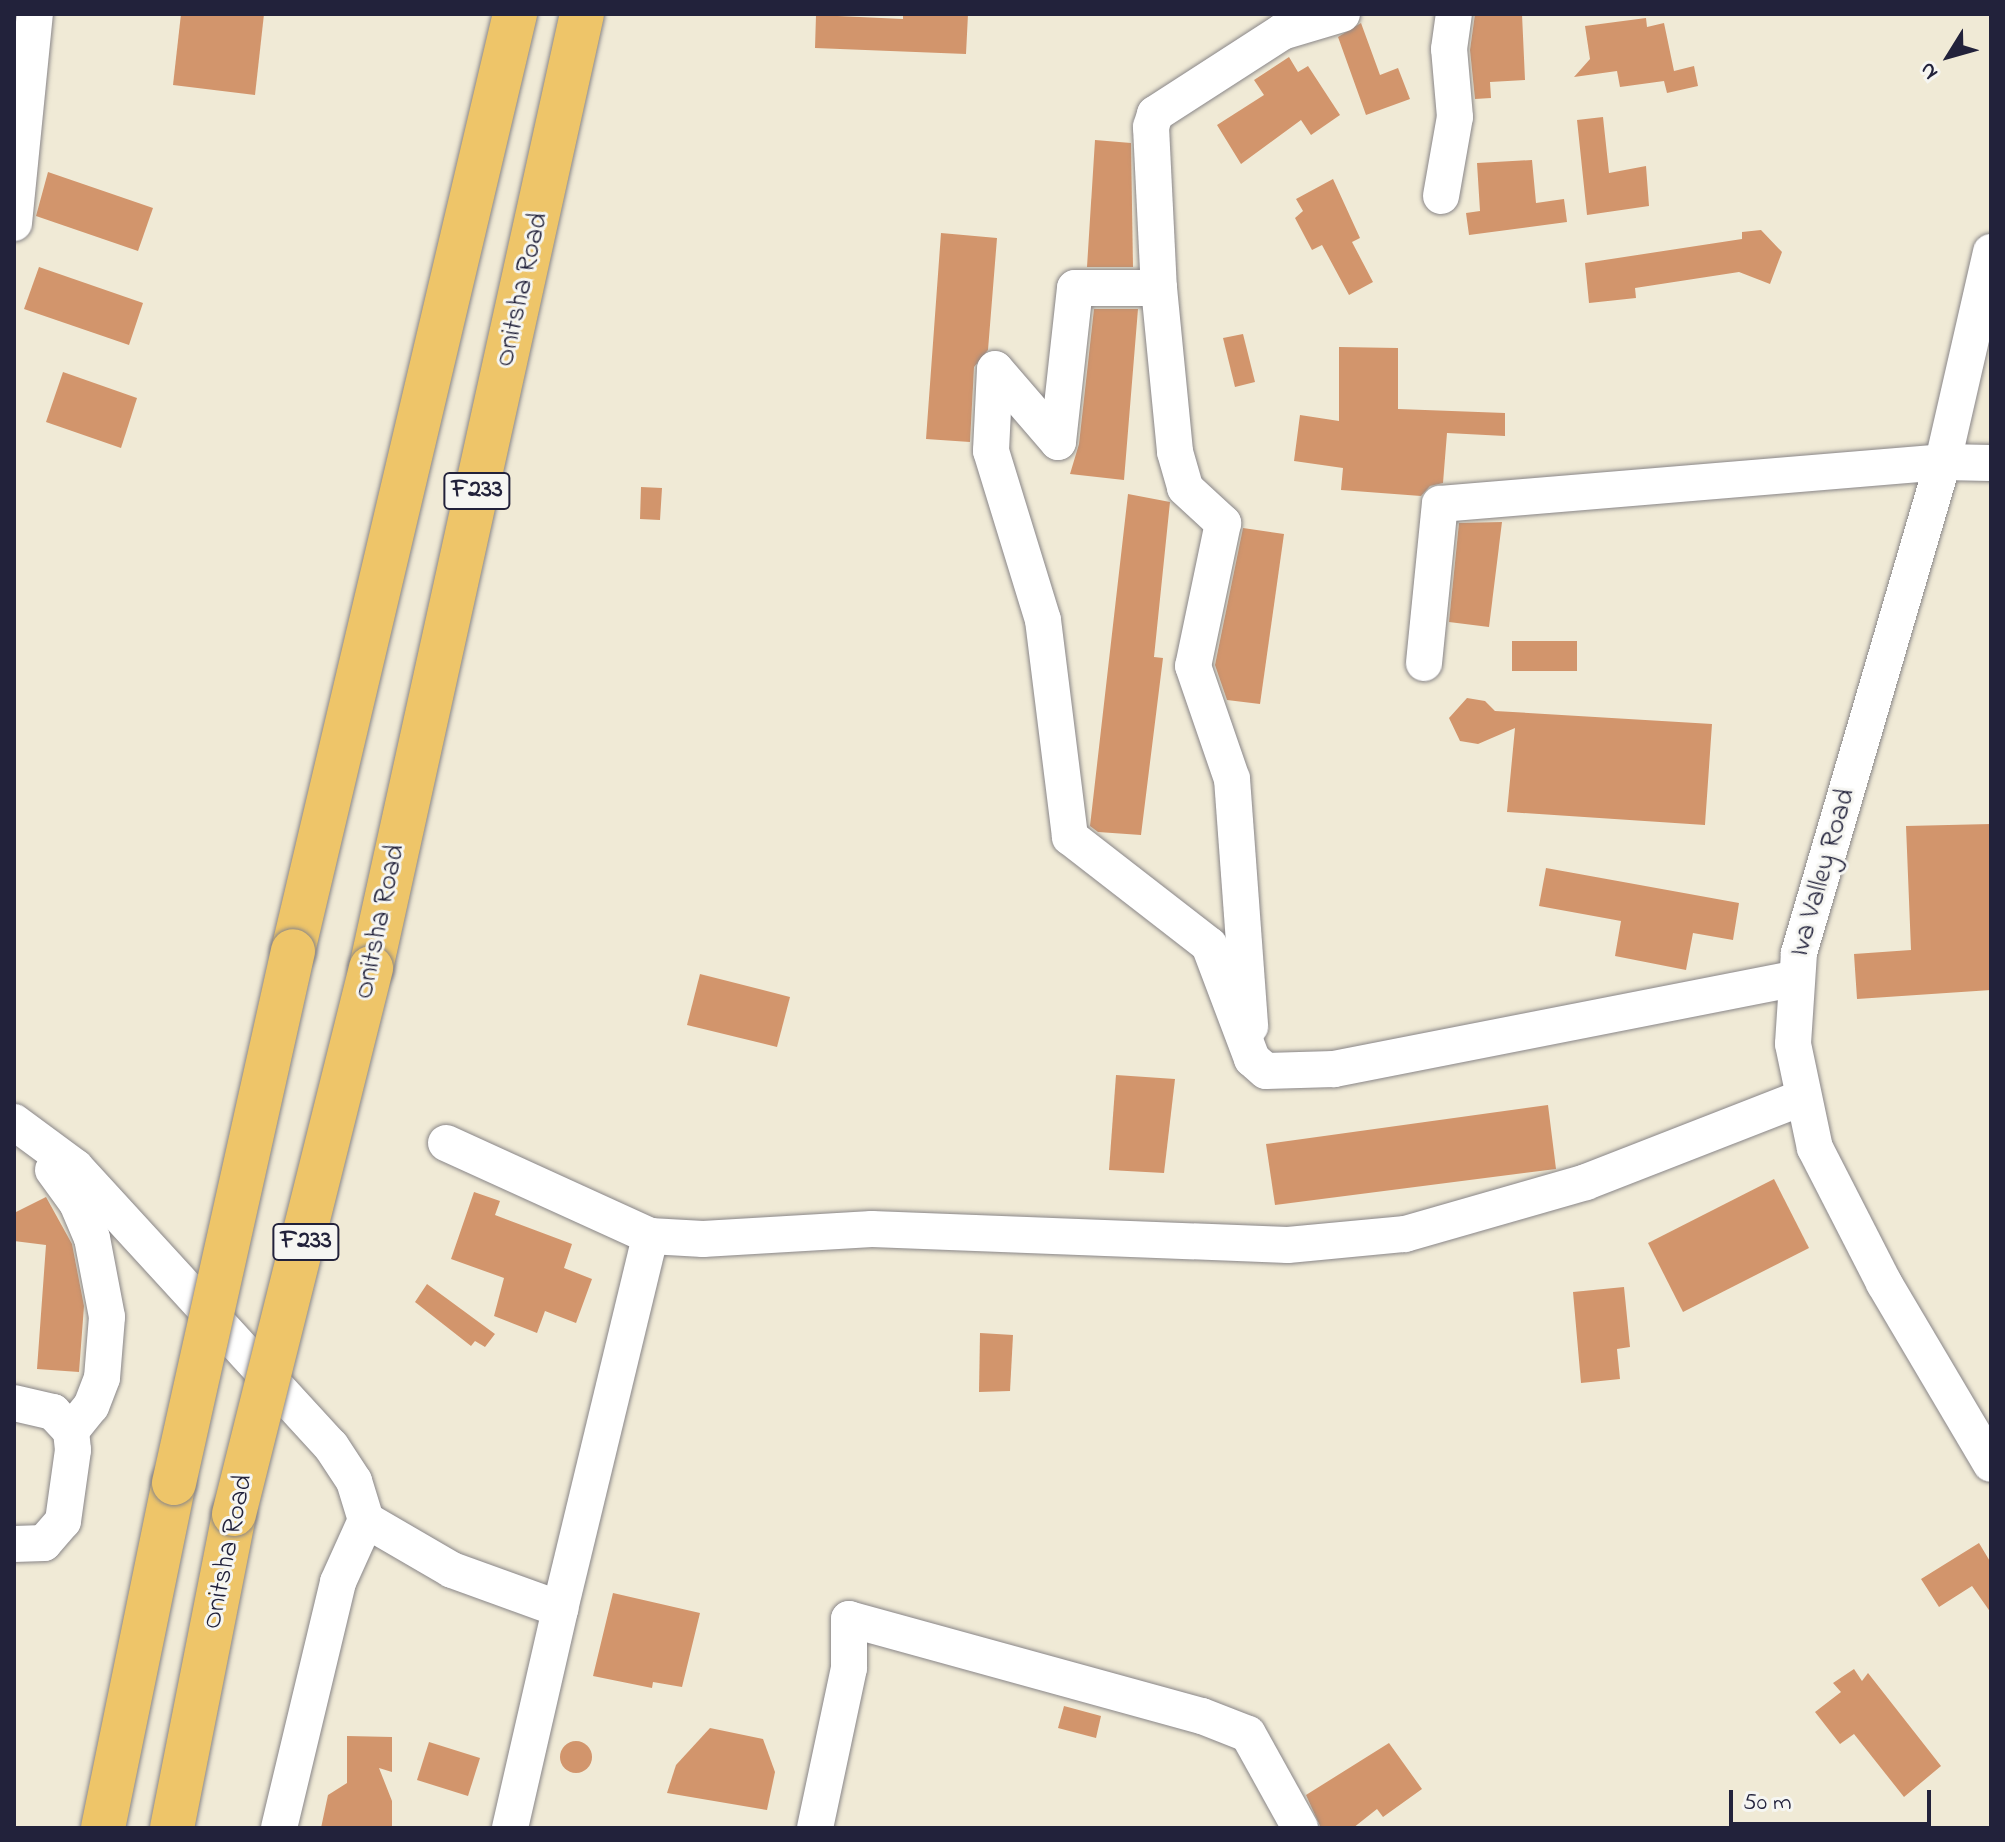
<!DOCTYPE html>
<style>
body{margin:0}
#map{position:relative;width:2005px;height:1842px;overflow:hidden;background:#f0ead6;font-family:"Indie Flower",sans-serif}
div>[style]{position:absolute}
.building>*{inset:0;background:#d2956c}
.round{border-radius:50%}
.roads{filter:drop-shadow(0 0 2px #898688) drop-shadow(0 0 2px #898688)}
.minor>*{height:36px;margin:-18px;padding:0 18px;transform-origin:18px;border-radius:18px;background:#fff}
.major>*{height:44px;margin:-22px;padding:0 22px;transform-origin:22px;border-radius:22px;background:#eec569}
.bridges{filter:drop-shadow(0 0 2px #898688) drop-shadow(0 0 2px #898688)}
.major-bridge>*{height:44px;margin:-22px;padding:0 22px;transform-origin:22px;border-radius:22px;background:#eec569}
span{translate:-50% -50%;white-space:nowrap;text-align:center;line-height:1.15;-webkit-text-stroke:6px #f6f6f2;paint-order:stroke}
.shield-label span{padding:2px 6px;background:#f6f6f2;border:2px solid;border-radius:6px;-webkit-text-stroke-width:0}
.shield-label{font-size:26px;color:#22223b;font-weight:700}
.street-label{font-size:28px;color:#22223b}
.frame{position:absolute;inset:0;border:16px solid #22223b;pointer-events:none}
.north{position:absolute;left:1909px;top:16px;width:80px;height:80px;-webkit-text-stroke:6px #f6f6f2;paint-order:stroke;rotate:233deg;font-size:22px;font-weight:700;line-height:32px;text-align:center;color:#22223b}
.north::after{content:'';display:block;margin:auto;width:28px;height:36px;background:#22223b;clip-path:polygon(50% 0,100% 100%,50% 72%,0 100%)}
.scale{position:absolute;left:1729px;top:1790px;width:202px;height:36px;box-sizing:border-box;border:4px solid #22223b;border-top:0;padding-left:10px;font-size:24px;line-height:28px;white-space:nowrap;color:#22223b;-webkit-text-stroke:6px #f6f6f2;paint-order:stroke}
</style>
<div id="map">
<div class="building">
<div style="clip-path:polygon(181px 14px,264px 14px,255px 95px,173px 85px)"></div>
<div style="clip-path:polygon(903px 14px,968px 14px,966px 54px,815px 48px,816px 15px,903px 19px)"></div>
<div style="clip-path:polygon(1475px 14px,1522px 14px,1525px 80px,1490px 82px,1491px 98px,1475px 99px,1470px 50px)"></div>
<div style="clip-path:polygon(1646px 18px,1647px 27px,1664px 23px,1674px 71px,1694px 66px,1698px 86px,1667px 93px,1664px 81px,1620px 87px,1617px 71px,1574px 77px,1590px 59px,1585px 26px)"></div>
<div style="clip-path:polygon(1361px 23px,1380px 75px,1398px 68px,1410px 99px,1366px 115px,1338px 37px)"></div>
<div style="clip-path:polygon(1289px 57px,1298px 72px,1308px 66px,1340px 115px,1311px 135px,1301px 120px,1241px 164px,1217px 125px,1264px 95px,1254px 80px)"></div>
<div style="clip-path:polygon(1603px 117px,1609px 173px,1646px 166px,1649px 206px,1587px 215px,1577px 120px)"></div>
<div style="clip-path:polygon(1095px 140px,1131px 143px,1133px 267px,1087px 267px)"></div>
<div style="clip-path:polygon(1532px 160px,1536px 203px,1564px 199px,1567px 222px,1469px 235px,1466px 213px,1480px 211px,1477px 163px)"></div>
<div style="clip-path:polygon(48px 172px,153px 208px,138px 251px,36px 216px)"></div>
<div style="clip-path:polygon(1333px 179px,1360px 238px,1352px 242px,1373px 282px,1349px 295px,1322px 245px,1312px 250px,1295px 218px,1303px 211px,1296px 199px)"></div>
<div style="clip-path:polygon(1761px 230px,1782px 252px,1770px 284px,1739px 272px,1635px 288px,1636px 298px,1589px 303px,1585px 263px,1742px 239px,1742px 232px)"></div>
<div style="clip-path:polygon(941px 233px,997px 238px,988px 350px,974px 367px,970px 442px,926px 439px)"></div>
<div style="clip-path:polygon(39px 267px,143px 303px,129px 345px,24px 309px)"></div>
<div style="clip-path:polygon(1094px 309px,1138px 309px,1124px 480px,1070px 474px,1079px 444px)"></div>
<div style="clip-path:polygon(1243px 334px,1255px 382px,1235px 387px,1223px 338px)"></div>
<div style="clip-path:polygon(1339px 347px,1398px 348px,1398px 409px,1505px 413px,1505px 436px,1447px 433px,1443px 483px,1430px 486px,1421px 496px,1341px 490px,1343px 468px,1294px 461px,1300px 415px,1339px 421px)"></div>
<div style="clip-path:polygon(63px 372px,137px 398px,121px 448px,46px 422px)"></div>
<div style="clip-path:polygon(641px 487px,662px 488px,660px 520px,640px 519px)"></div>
<div style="clip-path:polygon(1128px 494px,1170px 502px,1154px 657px,1163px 658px,1141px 835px,1098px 832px,1090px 826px)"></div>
<div style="clip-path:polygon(1502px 522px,1489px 627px,1449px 622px,1459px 523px)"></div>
<div style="clip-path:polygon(1243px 528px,1284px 534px,1260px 704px,1227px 700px,1215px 665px)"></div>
<div style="clip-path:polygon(1512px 641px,1577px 641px,1577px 671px,1512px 671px)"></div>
<div style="clip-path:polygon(1467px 698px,1485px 701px,1495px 711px,1712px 724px,1705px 825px,1507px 812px,1515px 728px,1478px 744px,1460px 741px,1449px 718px)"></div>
<div style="clip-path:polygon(1991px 824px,1991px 990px,1857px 999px,1854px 954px,1911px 950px,1906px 826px)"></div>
<div style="clip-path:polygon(1546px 868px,1739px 903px,1733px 940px,1693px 933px,1686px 970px,1615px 956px,1621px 921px,1539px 906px)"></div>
<div style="clip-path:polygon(700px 974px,790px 997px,777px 1047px,687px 1025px)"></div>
<div style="clip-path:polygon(1116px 1075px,1175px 1079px,1164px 1173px,1109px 1170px)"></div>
<div style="clip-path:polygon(1548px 1105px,1556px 1169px,1275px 1205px,1266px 1144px)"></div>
<div style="clip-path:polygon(1774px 1179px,1809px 1248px,1683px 1312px,1648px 1243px)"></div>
<div style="clip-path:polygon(474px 1192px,500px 1201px,495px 1215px,572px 1244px,564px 1268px,592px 1279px,576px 1323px,545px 1311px,537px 1333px,494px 1316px,504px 1278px,451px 1259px)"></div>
<div style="clip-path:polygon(46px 1197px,72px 1244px,84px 1306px,79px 1372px,37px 1369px,46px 1245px,14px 1241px,14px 1213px)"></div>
<div style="clip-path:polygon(427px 1284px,495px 1334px,485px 1347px,475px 1341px,471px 1346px,415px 1302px)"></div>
<div style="clip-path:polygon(1624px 1287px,1630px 1347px,1617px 1349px,1620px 1379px,1581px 1383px,1573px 1292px)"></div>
<div style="clip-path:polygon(980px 1333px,1013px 1335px,1010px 1391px,979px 1392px)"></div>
<div style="clip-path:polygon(1979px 1543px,1991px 1563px,1991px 1613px,1972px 1586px,1939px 1607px,1921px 1579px)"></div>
<div style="clip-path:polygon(613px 1593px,700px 1613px,682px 1687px,653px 1682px,652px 1688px,593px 1676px)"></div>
<div style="clip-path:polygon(1854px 1669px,1862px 1681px,1868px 1673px,1941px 1766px,1904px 1797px,1854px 1734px,1840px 1744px,1815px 1712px,1841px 1692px,1833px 1683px)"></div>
<div style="clip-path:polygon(1064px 1706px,1101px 1716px,1096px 1738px,1058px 1728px)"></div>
<div style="clip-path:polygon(710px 1728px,763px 1739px,775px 1772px,767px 1810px,667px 1793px,676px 1765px)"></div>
<div style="clip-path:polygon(347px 1736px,392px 1737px,392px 1772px,379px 1768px,392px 1801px,392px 1828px,321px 1828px,328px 1795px,347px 1783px)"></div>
<div class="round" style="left:560px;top:1741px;width:32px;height:32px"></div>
<div style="clip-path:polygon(429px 1742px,480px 1758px,468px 1796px,417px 1780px)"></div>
<div style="clip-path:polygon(1389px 1743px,1422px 1789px,1383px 1817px,1377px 1809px,1353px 1828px,1321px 1828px,1306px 1795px)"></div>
</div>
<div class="roads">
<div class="minor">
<div style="left:1342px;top:14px;width:63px;rotate:163.3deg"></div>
<div style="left:1282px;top:32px;width:151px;rotate:147.2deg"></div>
<div style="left:1155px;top:114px;width:14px;rotate:107deg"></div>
<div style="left:1151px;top:127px;width:161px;rotate:87.2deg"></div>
<div style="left:1159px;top:288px;width:84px;rotate:180deg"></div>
<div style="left:1075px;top:288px;width:155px;rotate:96.3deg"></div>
<div style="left:1058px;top:442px;width:96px;rotate:-130.8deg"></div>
<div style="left:995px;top:369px;width:82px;rotate:92.8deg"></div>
<div style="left:991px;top:451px;width:177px;rotate:72.9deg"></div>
<div style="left:1043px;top:620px;width:219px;rotate:82.9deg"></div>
<div style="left:1070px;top:837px;width:176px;rotate:37.8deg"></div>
<div style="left:1209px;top:945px;width:122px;rotate:69.3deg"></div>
<div style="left:1252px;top:1059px;width:18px;rotate:41deg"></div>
<div style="left:1266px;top:1071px;width:68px;rotate:-1.7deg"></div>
<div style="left:1334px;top:1069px;width:471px;rotate:-11.1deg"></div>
<div style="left:1441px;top:196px;width:80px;rotate:-80deg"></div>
<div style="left:1455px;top:117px;width:68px;rotate:-95deg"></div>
<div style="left:1449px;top:49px;width:35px;rotate:-82deg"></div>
<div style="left:14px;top:223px;width:210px;rotate:-84.3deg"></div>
<div style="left:1991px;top:252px;width:215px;rotate:102.9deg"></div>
<div style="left:1943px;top:462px;width:512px;rotate:106.35deg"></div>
<div style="left:1799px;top:953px;width:91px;rotate:93.8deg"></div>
<div style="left:1793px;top:1044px;width:106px;rotate:78.1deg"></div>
<div style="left:1815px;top:1148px;width:152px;rotate:62.9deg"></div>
<div style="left:1884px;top:1283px;width:210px;rotate:59.4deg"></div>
<div style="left:1159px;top:288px;width:165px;rotate:84.4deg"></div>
<div style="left:1175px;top:452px;width:37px;rotate:74deg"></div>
<div style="left:1185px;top:488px;width:52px;rotate:42.6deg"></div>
<div style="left:1223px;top:523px;width:146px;rotate:101.8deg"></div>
<div style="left:1193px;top:666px;width:120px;rotate:71deg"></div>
<div style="left:1232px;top:779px;width:248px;rotate:85.8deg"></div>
<div style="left:1424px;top:663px;width:160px;rotate:-84.3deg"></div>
<div style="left:1440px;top:504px;width:505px;rotate:-4.77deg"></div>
<div style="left:1943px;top:462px;width:48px;rotate:1.2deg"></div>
<div style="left:14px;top:1122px;width:76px;rotate:36.4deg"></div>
<div style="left:75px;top:1167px;width:379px;rotate:47.5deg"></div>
<div style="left:331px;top:1446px;width:42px;rotate:56.7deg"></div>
<div style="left:354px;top:1481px;width:41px;rotate:72.9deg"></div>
<div style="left:366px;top:1520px;width:99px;rotate:30.2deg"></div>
<div style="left:452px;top:1570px;width:115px;rotate:19.9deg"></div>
<div style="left:560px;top:1609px;width:384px;rotate:-76.4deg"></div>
<div style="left:446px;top:1143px;width:224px;rotate:24.5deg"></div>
<div style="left:650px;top:1236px;width:53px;rotate:3.2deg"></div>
<div style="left:703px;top:1239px;width:169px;rotate:-3.4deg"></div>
<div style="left:872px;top:1229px;width:416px;rotate:2.2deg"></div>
<div style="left:1288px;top:1245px;width:118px;rotate:-5.4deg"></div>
<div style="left:1405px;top:1234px;width:188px;rotate:-16deg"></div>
<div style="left:1586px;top:1182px;width:231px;rotate:-21.3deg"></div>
<div style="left:53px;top:1170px;width:41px;rotate:54deg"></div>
<div style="left:77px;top:1203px;width:38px;rotate:67deg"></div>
<div style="left:92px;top:1238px;width:80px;rotate:79.2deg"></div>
<div style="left:107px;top:1317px;width:61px;rotate:94.7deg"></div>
<div style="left:102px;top:1378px;width:30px;rotate:111deg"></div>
<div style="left:91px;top:1406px;width:32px;rotate:129deg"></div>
<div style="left:14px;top:1403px;width:40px;rotate:13deg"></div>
<div style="left:53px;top:1412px;width:26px;rotate:47deg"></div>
<div style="left:71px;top:1431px;width:19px;rotate:84deg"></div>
<div style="left:73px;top:1450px;width:72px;rotate:98deg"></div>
<div style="left:63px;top:1521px;width:29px;rotate:131deg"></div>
<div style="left:44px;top:1543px;width:30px;rotate:178deg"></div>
<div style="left:279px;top:1828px;width:253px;rotate:-76.5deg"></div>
<div style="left:338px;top:1582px;width:68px;rotate:-65.7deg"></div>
<div style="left:510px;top:1828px;width:225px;rotate:-77.1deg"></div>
<div style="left:815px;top:1828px;width:164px;rotate:-78deg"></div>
<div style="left:849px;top:1668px;width:49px;rotate:-90deg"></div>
<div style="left:849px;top:1619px;width:366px;rotate:15.4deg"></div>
<div style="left:1202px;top:1716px;width:49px;rotate:21.4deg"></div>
<div style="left:1248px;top:1734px;width:107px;rotate:61deg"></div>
</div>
<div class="major">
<div style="left:293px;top:951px;width:963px;rotate:-76.67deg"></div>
<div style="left:371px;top:968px;width:977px;rotate:-77.53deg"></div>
<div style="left:103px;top:1828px;width:352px;rotate:-78.4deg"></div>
<div style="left:172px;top:1828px;width:320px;rotate:-78.8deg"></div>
</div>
</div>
<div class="bridges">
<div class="major-bridge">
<div style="left:174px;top:1483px;width:545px;rotate:-77.39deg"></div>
<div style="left:234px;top:1514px;width:563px;rotate:-75.91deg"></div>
</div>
</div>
<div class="shield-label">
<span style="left:477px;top:491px">F233</span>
<span style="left:306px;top:1242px">F233</span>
</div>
<div class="street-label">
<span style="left:523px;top:290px;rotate:-77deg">Onitsha Road</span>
<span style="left:1824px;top:873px;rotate:-74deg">Iva Valley Road</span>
<span style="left:381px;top:922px;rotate:-78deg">Onitsha Road</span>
<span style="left:229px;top:1552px;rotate:-78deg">Onitsha Road</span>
</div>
<div class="frame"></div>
<div class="north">N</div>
<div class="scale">50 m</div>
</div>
